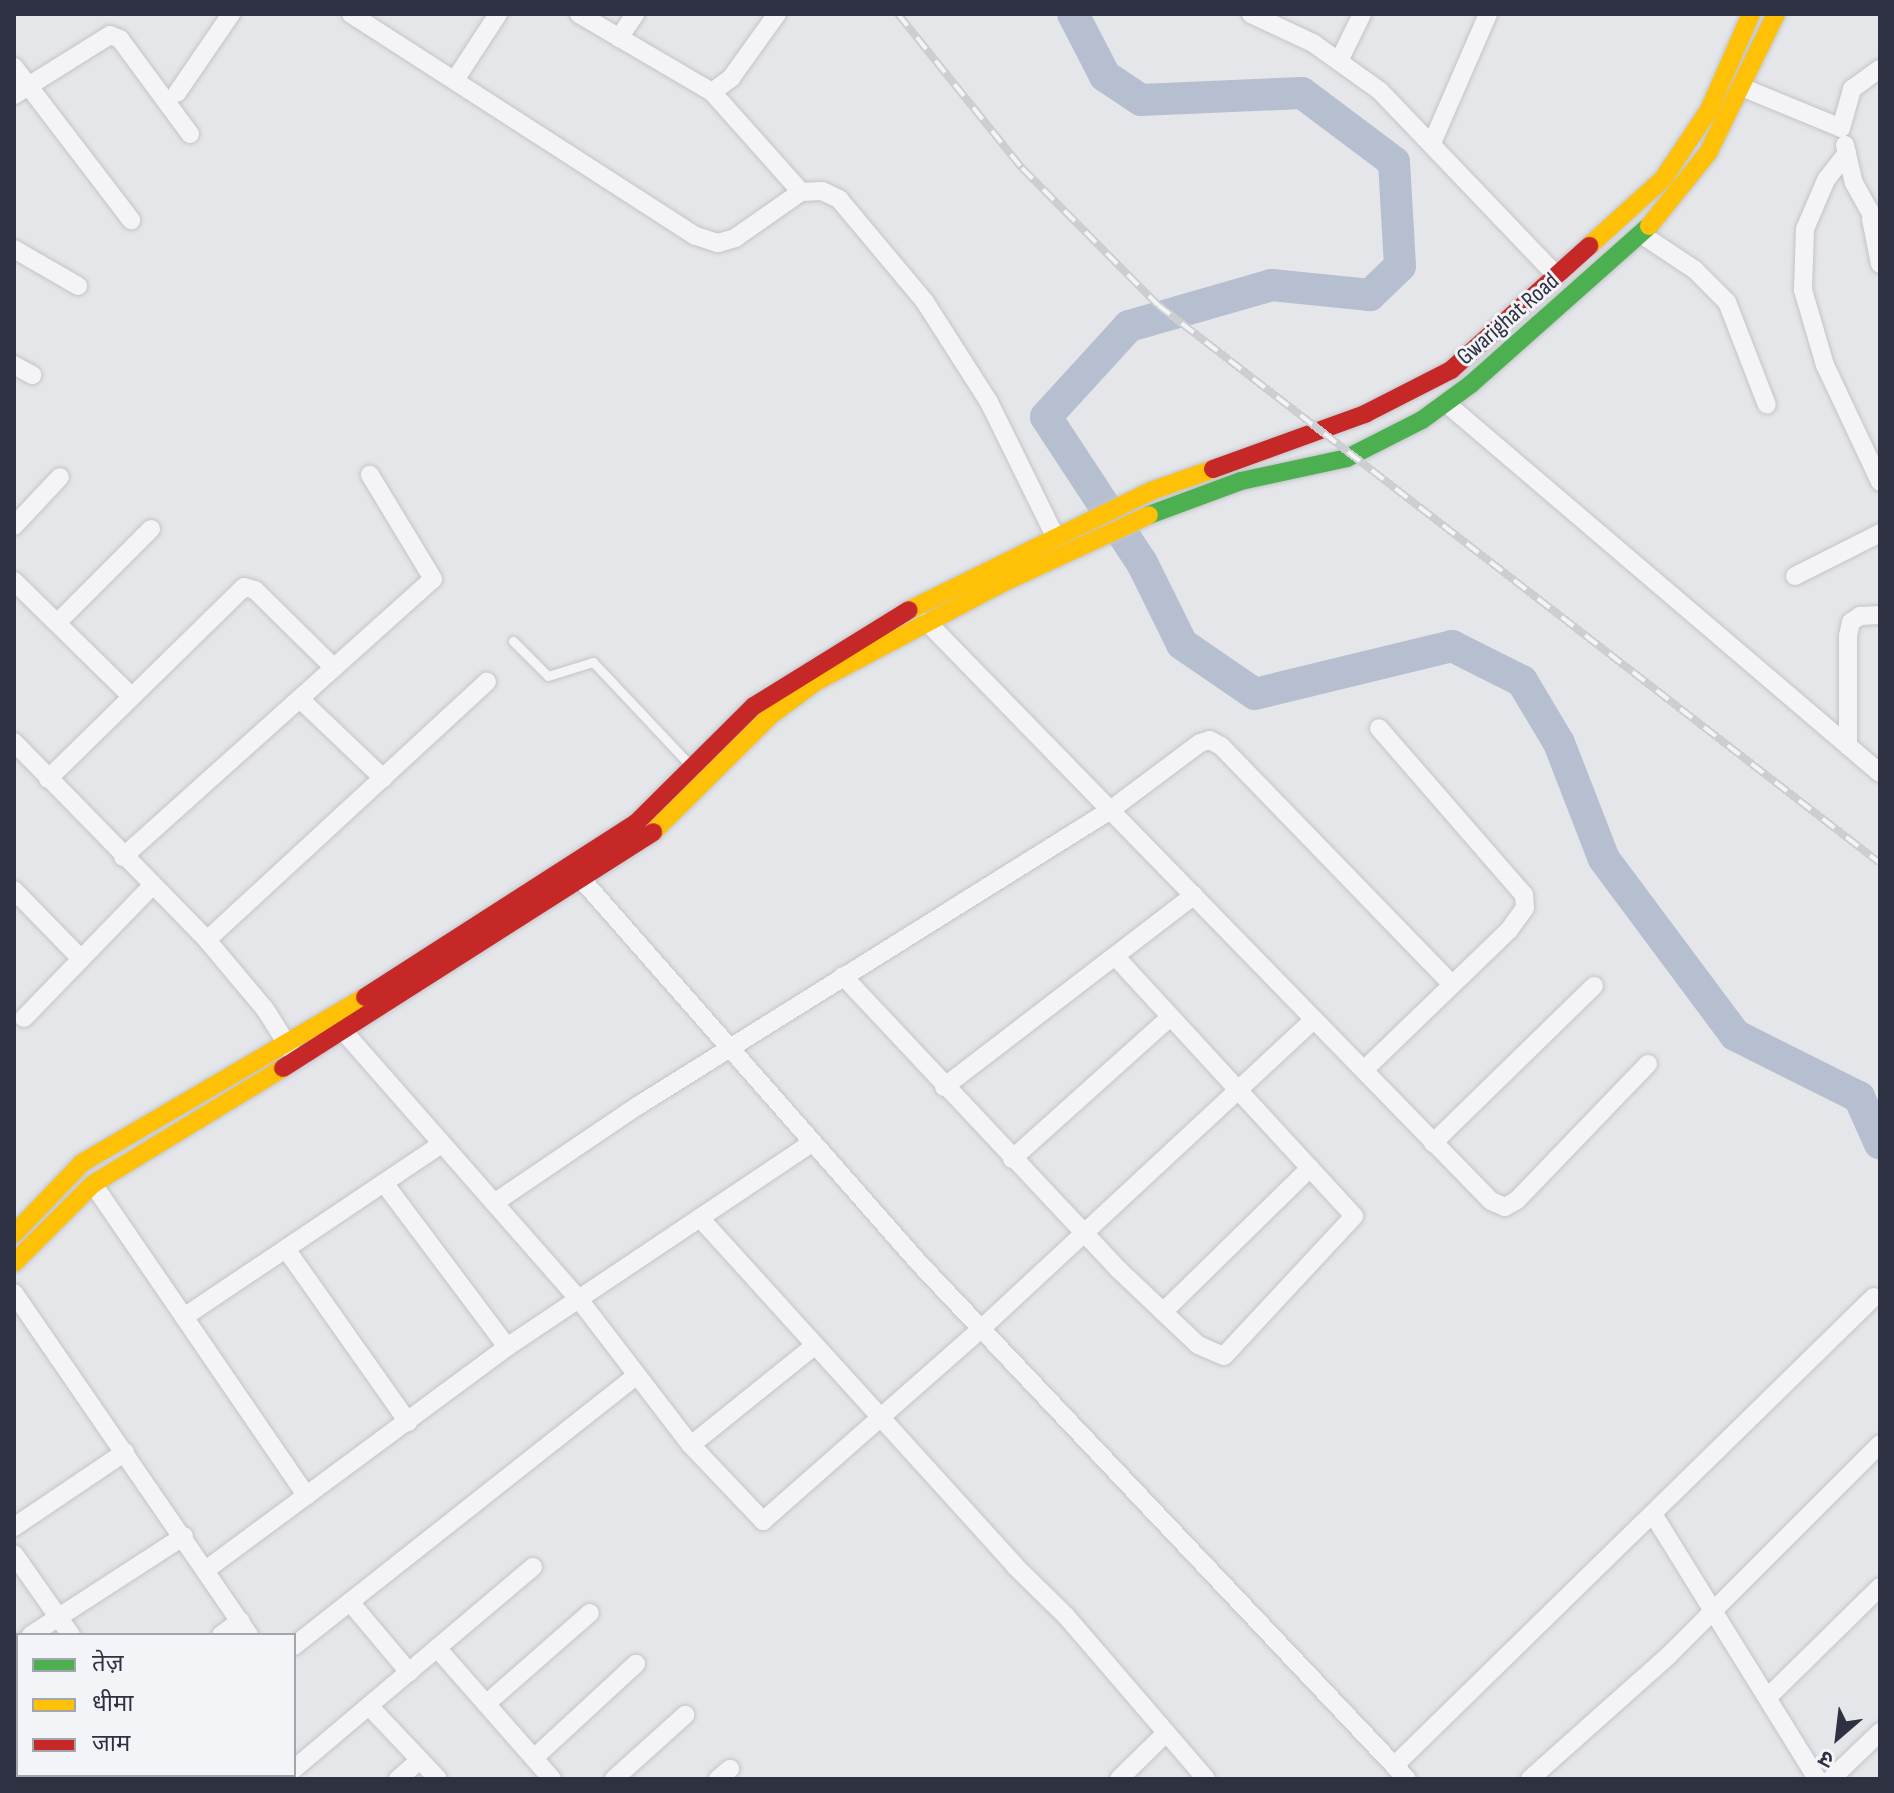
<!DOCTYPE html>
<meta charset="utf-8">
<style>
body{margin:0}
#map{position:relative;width:1894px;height:1793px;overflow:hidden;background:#e4e6e9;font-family:"Sofia Sans Condensed","Noto Sans Devanagari",sans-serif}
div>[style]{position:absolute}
.river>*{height:32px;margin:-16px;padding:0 16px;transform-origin:16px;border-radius:16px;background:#b6bfd0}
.roads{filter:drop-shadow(0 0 2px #c3c4c7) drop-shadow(0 0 2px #c3c4c7)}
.lane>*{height:9px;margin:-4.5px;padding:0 4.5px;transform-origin:4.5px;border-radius:4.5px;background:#f4f4f6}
.street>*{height:18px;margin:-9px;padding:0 9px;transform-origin:9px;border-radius:9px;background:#f4f4f6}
.fast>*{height:18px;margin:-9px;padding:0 9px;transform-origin:9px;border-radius:9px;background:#4caf50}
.slow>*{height:18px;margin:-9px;padding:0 9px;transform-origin:9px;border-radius:9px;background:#ffc107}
.jam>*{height:18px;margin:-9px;padding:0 9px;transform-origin:9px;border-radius:9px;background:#c62828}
.rail>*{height:8px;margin-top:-4px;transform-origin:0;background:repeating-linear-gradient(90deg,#f3f4f8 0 15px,#cdced1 0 30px);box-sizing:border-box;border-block:2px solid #cdced1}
span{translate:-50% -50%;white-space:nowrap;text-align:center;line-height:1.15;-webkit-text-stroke:6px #f3f4f8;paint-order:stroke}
.street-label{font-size:24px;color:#2d3141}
.frame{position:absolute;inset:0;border:16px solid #2d3141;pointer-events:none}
.legend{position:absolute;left:16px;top:1633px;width:280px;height:144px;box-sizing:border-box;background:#f3f4f8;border:2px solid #a4a6af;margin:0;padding:10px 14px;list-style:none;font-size:24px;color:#2d3141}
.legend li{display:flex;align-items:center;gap:16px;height:40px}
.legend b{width:40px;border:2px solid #a4a6af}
.north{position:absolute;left:1798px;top:1697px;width:80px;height:80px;-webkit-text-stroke:6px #f3f4f8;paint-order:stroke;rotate:208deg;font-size:22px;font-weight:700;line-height:32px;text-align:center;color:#2d3141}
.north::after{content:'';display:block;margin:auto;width:28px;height:36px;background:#2d3141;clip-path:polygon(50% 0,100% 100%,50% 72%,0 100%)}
</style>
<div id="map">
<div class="river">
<div style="left:1073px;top:14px;width:70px;rotate:62.7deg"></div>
<div style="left:1105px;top:76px;width:43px;rotate:33.7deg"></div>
<div style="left:1141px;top:100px;width:161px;rotate:-2.5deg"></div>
<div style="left:1302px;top:93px;width:115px;rotate:36.9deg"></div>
<div style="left:1394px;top:162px;width:104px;rotate:86.7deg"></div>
<div style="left:1400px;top:266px;width:42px;rotate:136deg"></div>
<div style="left:1370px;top:295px;width:99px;rotate:-174.2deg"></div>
<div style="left:1272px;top:285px;width:149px;rotate:164deg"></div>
<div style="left:1129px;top:326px;width:123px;rotate:132.4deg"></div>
<div style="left:1046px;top:417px;width:175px;rotate:56.7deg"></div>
<div style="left:1142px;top:563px;width:90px;rotate:63.7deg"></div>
<div style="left:1182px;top:644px;width:88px;rotate:34.4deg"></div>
<div style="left:1255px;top:694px;width:203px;rotate:-13.7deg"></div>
<div style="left:1452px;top:646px;width:78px;rotate:26.6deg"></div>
<div style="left:1522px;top:681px;width:72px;rotate:59.2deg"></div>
<div style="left:1559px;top:743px;width:124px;rotate:68.8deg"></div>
<div style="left:1604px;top:859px;width:219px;rotate:53.3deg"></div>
<div style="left:1735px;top:1035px;width:139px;rotate:26.6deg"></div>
<div style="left:1859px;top:1097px;width:51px;rotate:65.9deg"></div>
</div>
<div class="roads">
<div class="lane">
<div style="left:513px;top:641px;width:49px;rotate:45deg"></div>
<div style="left:548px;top:676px;width:47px;rotate:-17.3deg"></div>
<div style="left:593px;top:662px;width:143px;rotate:46.7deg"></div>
</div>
<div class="street">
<div style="left:351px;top:14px;width:410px;rotate:32.8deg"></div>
<div style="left:696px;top:236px;width:23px;rotate:18deg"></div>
<div style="left:718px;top:243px;width:18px;rotate:-16deg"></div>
<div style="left:735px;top:238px;width:80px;rotate:-34.9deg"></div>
<div style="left:801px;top:192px;width:21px;rotate:-3deg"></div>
<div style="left:822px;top:191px;width:19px;rotate:25deg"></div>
<div style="left:839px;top:199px;width:134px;rotate:50.1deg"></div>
<div style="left:925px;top:302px;width:119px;rotate:57.4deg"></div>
<div style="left:989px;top:402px;width:149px;rotate:63.8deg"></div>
<div style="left:579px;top:14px;width:154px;rotate:30.4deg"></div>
<div style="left:712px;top:92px;width:24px;rotate:-36deg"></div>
<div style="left:731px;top:78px;width:79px;rotate:-54.3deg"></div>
<div style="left:1251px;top:14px;width:68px;rotate:25.1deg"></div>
<div style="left:1313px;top:43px;width:82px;rotate:35.6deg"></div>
<div style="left:1380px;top:91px;width:256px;rotate:46.3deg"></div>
<div style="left:619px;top:38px;width:29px;rotate:-56deg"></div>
<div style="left:1340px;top:59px;width:50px;rotate:-63.9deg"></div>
<div style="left:14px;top:67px;width:193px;rotate:52.6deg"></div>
<div style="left:455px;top:80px;width:79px;rotate:-56.9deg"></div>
<div style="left:1744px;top:88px;width:105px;rotate:22.4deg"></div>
<div style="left:1841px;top:128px;width:41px;rotate:-74.2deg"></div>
<div style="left:1852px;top:89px;width:34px;rotate:-36deg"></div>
<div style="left:712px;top:92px;width:134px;rotate:48.3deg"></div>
<div style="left:177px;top:93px;width:96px;rotate:-55.6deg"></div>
<div style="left:14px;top:95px;width:113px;rotate:-32deg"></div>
<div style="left:110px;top:35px;width:11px;rotate:22deg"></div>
<div style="left:120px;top:39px;width:118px;rotate:53.6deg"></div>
<div style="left:1432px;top:143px;width:141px;rotate:-66.5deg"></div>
<div style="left:1845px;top:145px;width:39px;rotate:77deg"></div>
<div style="left:1854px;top:183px;width:54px;rotate:61deg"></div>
<div style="left:1847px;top:153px;width:34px;rotate:128deg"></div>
<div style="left:1826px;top:180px;width:53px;rotate:113.2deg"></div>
<div style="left:1805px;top:229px;width:61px;rotate:91.9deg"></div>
<div style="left:1803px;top:290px;width:78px;rotate:73.7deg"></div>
<div style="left:1825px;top:365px;width:129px;rotate:64.8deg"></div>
<div style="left:1871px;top:219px;width:46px;rotate:78.7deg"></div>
<div style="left:1641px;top:234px;width:65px;rotate:33.7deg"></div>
<div style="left:1695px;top:270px;width:45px;rotate:45deg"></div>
<div style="left:1727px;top:302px;width:110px;rotate:68.8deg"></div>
<div style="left:14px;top:249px;width:74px;rotate:30deg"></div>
<div style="left:14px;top:365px;width:21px;rotate:29deg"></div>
<div style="left:1446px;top:403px;width:570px;rotate:40.45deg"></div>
<div style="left:14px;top:526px;width:67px;rotate:-46.8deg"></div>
<div style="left:1795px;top:576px;width:95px;rotate:-26.8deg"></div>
<div style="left:14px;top:581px;width:164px;rotate:44.5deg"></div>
<div style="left:927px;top:622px;width:808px;rotate:45.75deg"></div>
<div style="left:1491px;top:1201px;width:15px;rotate:23deg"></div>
<div style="left:1505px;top:1207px;width:14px;rotate:-30deg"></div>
<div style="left:1517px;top:1200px;width:189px;rotate:-46.1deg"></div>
<div style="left:57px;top:623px;width:133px;rotate:-45deg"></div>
<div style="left:300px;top:699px;width:115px;rotate:43.6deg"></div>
<div style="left:14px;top:742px;width:277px;rotate:45.7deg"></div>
<div style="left:207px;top:940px;width:90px;rotate:50deg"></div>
<div style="left:265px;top:1009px;width:51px;rotate:57.9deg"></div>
<div style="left:1848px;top:746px;width:110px;rotate:-90deg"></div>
<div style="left:1848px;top:636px;width:14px;rotate:-78deg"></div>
<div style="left:1851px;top:622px;width:11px;rotate:-34deg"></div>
<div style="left:1860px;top:616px;width:20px;rotate:-3deg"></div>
<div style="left:48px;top:779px;width:274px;rotate:-44.4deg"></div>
<div style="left:244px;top:587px;width:11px;rotate:15deg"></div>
<div style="left:255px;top:590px;width:111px;rotate:44.6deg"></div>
<div style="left:123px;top:857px;width:416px;rotate:-41.9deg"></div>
<div style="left:433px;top:579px;width:122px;rotate:-121.2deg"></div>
<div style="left:584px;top:882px;width:507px;rotate:48.68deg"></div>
<div style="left:919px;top:1263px;width:710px;rotate:46.6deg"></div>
<div style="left:14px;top:890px;width:96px;rotate:45.8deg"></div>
<div style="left:207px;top:940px;width:381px;rotate:-42.7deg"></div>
<div style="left:843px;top:976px;width:402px;rotate:46.8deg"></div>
<div style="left:1118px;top:1269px;width:110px;rotate:43.5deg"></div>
<div style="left:1198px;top:1345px;width:28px;rotate:23deg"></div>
<div style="left:1224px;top:1356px;width:191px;rotate:-47.1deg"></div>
<div style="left:1354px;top:1216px;width:353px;rotate:-132.6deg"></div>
<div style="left:24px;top:1018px;width:182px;rotate:-45.9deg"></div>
<div style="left:345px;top:1033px;width:353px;rotate:48.7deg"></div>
<div style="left:578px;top:1298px;width:185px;rotate:52.5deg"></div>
<div style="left:691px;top:1445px;width:105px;rotate:46.5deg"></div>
<div style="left:763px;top:1521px;width:292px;rotate:-41.4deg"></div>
<div style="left:982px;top:1328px;width:453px;rotate:-42.9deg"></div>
<div style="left:1364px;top:1070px;width:202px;rotate:-44deg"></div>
<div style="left:1509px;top:930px;width:27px;rotate:-54deg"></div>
<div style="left:1525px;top:908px;width:13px;rotate:-94deg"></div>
<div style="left:1524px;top:895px;width:221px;rotate:-131deg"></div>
<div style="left:944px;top:1087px;width:315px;rotate:-37.5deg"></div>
<div style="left:1433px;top:1143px;width:225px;rotate:-44.3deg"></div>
<div style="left:1012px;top:1159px;width:211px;rotate:-41.9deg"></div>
<div style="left:384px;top:1183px;width:205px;rotate:53.1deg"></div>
<div style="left:93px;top:1184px;width:378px;rotate:55.6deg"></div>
<div style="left:494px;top:1203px;width:175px;rotate:-34.1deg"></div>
<div style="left:639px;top:1105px;width:554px;rotate:-32.03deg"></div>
<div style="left:1109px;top:811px;width:114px;rotate:-36.8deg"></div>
<div style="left:1200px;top:743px;width:10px;rotate:-17deg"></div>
<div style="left:1210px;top:740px;width:13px;rotate:29deg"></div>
<div style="left:1221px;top:746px;width:332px;rotate:45.9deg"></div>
<div style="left:700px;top:1218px;width:469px;rotate:47.8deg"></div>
<div style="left:1015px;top:1566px;width:71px;rotate:44.4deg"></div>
<div style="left:1066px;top:1616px;width:215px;rotate:49.3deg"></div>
<div style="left:286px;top:1249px;width:212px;rotate:54.8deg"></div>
<div style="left:14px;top:1293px;width:415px;rotate:55.5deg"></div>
<div style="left:1163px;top:1312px;width:206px;rotate:-44.4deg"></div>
<div style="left:184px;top:1317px;width:310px;rotate:-33.9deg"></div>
<div style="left:691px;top:1445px;width:158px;rotate:-38.8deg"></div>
<div style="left:1653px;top:1514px;width:312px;rotate:58.2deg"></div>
<div style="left:14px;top:1527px;width:134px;rotate:-34deg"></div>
<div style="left:14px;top:1554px;width:99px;rotate:54.9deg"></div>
<div style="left:207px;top:1569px;width:373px;rotate:-36.5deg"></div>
<div style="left:507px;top:1347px;width:367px;rotate:-33.8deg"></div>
<div style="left:350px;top:1602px;width:92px;rotate:49.9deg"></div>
<div style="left:31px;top:1635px;width:182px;rotate:-32.9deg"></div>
<div style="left:221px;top:1635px;width:24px;rotate:-36deg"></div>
<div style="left:14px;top:1646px;width:5px;rotate:-37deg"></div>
<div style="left:294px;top:1646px;width:434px;rotate:-38.3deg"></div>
<div style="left:437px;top:1648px;width:174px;rotate:48.7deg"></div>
<div style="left:1768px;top:1697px;width:157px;rotate:-44.5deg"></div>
<div style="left:486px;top:1704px;width:138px;rotate:-41.2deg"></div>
<div style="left:369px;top:1706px;width:100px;rotate:46.6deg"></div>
<div style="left:534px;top:1758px;width:139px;rotate:-42.7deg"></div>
<div style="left:1394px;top:1766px;width:671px;rotate:-44.34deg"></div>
<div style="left:294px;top:1769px;width:313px;rotate:-40.2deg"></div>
<div style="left:165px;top:1775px;width:4px;rotate:63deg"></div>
<div style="left:25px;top:1779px;width:6px;rotate:-39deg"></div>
<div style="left:194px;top:1779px;width:6px;rotate:-45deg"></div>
<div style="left:398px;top:1779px;width:29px;rotate:-41deg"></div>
<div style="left:614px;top:1779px;width:96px;rotate:-42deg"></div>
<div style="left:718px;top:1779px;width:16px;rotate:-40deg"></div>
<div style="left:1119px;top:1779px;width:63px;rotate:-44.4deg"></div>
<div style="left:1530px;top:1779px;width:186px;rotate:-41.7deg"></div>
<div style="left:1669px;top:1655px;width:298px;rotate:-45deg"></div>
<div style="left:1831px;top:1779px;width:68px;rotate:-43.8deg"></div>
</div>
<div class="fast">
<div style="left:1149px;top:515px;width:98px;rotate:-20.3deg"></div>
<div style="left:1241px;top:481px;width:108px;rotate:-12.2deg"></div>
<div style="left:1347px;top:458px;width:84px;rotate:-26.9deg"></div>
<div style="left:1422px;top:420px;width:61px;rotate:-36.3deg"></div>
<div style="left:1471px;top:384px;width:238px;rotate:-41.6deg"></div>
</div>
<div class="slow">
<div style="left:1649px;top:226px;width:94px;rotate:-51.1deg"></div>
<div style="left:1708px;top:153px;width:155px;rotate:-63.9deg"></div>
<div style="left:1589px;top:246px;width:100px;rotate:-42.2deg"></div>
<div style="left:1663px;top:179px;width:83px;rotate:-56.3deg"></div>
<div style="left:1709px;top:110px;width:105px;rotate:-66.4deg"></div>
<div style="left:909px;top:610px;width:270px;rotate:-26.2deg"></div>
<div style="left:1151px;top:491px;width:66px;rotate:-19.5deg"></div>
<div style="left:653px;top:832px;width:166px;rotate:-44.8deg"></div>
<div style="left:771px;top:715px;width:57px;rotate:-36.5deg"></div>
<div style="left:817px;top:681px;width:207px;rotate:-27.9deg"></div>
<div style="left:1000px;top:584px;width:164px;rotate:-24.8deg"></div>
<div style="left:14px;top:1234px;width:98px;rotate:-46.2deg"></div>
<div style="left:82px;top:1163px;width:328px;rotate:-30.4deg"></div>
<div style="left:14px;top:1263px;width:112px;rotate:-45deg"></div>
<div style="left:93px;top:1184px;width:223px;rotate:-31.4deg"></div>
</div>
<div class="jam">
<div style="left:1213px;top:469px;width:162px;rotate:-19.9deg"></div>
<div style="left:1365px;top:414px;width:97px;rotate:-27.1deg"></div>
<div style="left:1451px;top:370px;width:186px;rotate:-41.9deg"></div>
<div style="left:365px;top:997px;width:322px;rotate:-32.7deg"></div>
<div style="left:636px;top:823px;width:166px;rotate:-44.8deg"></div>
<div style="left:754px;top:706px;width:182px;rotate:-31.8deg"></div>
<div style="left:283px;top:1068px;width:439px;rotate:-32.5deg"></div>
</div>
</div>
<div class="rail">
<div style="left:898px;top:14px;width:198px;rotate:51.2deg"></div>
<div style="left:1022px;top:168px;width:193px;rotate:45.2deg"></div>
<div style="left:1158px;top:305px;width:912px;rotate:37.7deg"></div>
</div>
<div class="street-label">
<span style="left:1508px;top:319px;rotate:-41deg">Gwarighat Road</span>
</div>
<div class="frame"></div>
<ul class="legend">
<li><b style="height:10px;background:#4caf50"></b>तेज़</li>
<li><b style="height:10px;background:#ffc107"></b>धीमा</li>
<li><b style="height:10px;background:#c62828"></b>जाम</li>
</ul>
<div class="north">उ</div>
</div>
